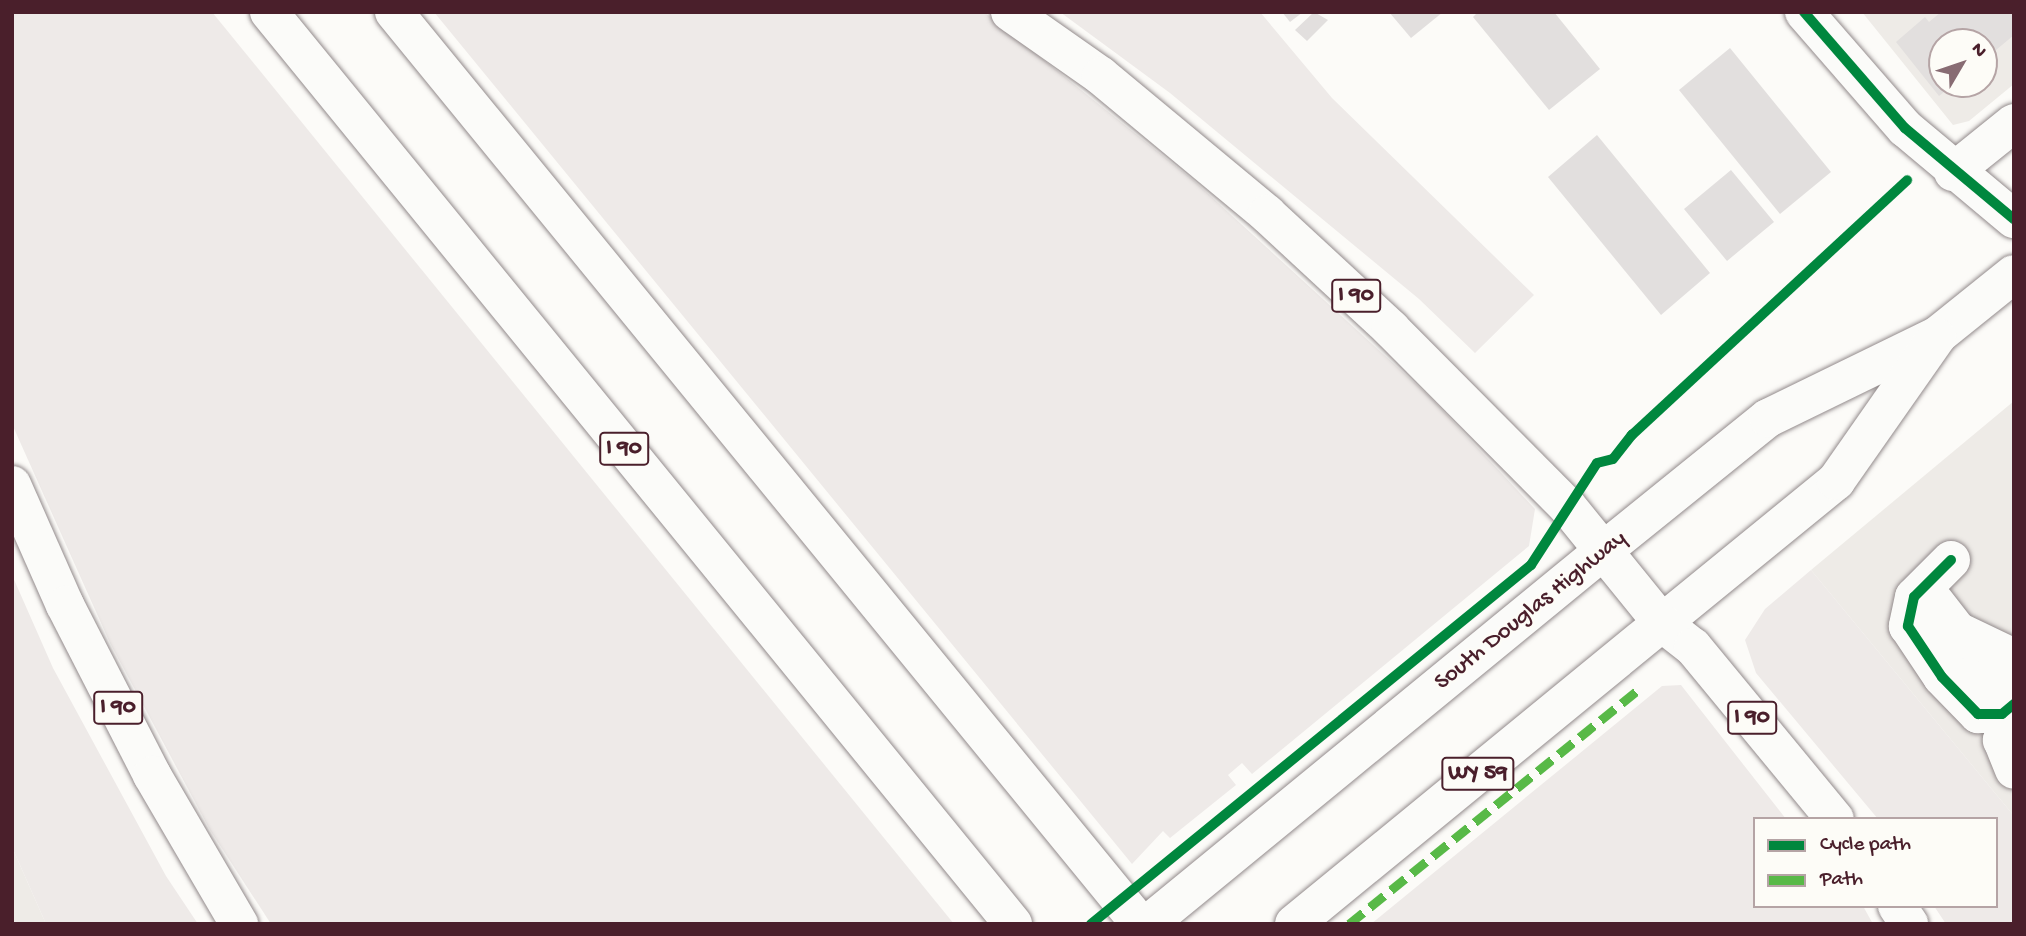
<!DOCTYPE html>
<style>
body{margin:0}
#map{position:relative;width:2026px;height:936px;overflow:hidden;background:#fcfbf8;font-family:"Gochi Hand",sans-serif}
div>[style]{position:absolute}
.built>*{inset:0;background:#eeebe7}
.green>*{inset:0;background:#eeeae8}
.building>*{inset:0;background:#e2dfde}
.roads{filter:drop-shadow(0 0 2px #928a8b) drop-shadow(0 0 2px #928a8b)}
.minor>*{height:38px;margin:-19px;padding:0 19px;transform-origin:19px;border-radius:19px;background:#fbfbf9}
.major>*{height:38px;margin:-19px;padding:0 19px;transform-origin:19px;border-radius:19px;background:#fbfbf9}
.highway>*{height:38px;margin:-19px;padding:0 19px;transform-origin:19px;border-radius:19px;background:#fbfbf9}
.quiet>*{height:9px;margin-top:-4.5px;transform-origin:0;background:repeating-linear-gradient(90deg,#58b947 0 18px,transparent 0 27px)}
.cycleway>*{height:10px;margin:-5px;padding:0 5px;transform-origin:5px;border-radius:5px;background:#00873e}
span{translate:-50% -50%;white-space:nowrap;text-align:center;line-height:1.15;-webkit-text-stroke:5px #fdfcf7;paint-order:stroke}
.shield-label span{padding:2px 5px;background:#fdfcf7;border:2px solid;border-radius:5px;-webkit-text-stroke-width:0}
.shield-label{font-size:23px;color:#4a1f2b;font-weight:700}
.street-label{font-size:24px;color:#4a1f2b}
.frame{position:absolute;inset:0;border:14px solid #4a1f2b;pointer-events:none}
.legend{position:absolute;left:1753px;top:817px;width:245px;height:91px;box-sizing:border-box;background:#fdfcf7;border:2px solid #b5a4a5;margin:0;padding:9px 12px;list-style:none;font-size:21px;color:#4a1f2b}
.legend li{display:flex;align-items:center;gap:14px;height:35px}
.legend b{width:35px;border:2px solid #b5a4a5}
.north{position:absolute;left:1928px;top:28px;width:70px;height:70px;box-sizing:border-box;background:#fdfcf7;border:2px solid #b5a4a5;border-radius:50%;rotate:51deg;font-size:19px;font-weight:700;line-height:28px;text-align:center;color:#4a1f2b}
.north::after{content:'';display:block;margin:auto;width:24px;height:32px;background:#886c73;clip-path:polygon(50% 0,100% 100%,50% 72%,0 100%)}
</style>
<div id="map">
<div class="built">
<div style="clip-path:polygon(evenodd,1862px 12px,2014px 12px,2014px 84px,1969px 121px,1953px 125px,1862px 12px,1942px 42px,1984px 42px,1984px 84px,1942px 84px,1942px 42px)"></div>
<div style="clip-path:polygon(2014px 401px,2014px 816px,1811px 570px)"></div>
<div style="clip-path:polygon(12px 847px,46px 924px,12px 924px)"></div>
</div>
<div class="green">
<div style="clip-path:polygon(12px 12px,212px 12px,954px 924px,271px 924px,210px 830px,110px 643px,12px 424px)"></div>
<div style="clip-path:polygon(434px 12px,984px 12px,1193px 180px,1430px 397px,1535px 509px,1529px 546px,1252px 774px,1242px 763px,1228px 775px,1236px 785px,1170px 838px,1163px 831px,1132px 864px)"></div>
<div style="clip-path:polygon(1060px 12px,1260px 12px,1332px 98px,1534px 295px,1475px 353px,1419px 299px,1170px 93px)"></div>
<div style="clip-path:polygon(1811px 570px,2014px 816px,2014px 924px,1946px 924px,1934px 906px,1996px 906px,1996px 819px,1878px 819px,1756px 673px,1745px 640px,1765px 609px)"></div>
<div style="clip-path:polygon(12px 575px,53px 668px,166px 876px,198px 924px,46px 924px,12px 847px)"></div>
<div style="clip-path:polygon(1681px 685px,1786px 819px,1755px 819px,1755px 906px,1863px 906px,1873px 924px,1371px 924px,1662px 686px)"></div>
</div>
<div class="building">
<div style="clip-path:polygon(1282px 12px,1303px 12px,1290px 22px)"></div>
<div style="clip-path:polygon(1314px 12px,1328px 20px,1307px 41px,1295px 30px)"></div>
<div style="clip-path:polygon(1389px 12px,1443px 12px,1411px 38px)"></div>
<div style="clip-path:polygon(1478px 12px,1554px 12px,1600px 69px,1549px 110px,1473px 17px)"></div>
<div style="clip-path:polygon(1941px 12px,2014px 12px,2014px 35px,1984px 60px,1984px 42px,1942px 42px,1942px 84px,1954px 84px,1939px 96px,1896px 42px,1925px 17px,1929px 22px)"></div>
<div style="clip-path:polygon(1730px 48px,1831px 172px,1780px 214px,1679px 90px)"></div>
<div style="clip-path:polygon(1597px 135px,1710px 273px,1661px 315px,1548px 177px)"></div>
<div style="clip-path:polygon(1731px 170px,1774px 222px,1727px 261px,1684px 209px)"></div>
</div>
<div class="roads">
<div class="minor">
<div style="left:1804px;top:12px;width:154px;rotate:49deg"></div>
<div style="left:1905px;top:128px;width:142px;rotate:39.9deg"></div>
<div style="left:1953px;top:172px;width:78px;rotate:-38.8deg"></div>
<div style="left:1951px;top:560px;width:52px;rotate:135deg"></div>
<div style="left:1914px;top:597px;width:30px;rotate:102deg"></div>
<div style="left:1908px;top:626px;width:61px;rotate:56.3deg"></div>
<div style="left:1942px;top:677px;width:52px;rotate:45.8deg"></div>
<div style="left:1978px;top:714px;width:24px"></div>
<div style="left:2002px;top:714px;width:16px;rotate:-40deg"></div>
<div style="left:1935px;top:602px;width:37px;rotate:52deg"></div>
<div style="left:1958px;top:631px;width:62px;rotate:25.7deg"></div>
<div style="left:1935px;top:607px;width:51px;rotate:75.1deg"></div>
<div style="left:1948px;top:656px;width:28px;rotate:48deg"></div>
<div style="left:1967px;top:677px;width:25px;rotate:21deg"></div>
<div style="left:1990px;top:686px;width:25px;rotate:-14deg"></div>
<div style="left:2014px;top:730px;width:16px;rotate:140deg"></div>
<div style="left:2002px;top:740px;width:32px;rotate:68deg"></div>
</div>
<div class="major">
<div style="left:1603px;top:551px;width:212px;rotate:-38.9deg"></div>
<div style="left:1768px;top:418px;width:189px;rotate:-26deg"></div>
<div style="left:1938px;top:335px;width:97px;rotate:-38.8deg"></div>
<div style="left:1662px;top:623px;width:225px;rotate:-39.2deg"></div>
<div style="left:1836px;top:481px;width:176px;rotate:-55deg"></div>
</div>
<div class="highway">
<div style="left:269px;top:12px;width:1177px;rotate:50.79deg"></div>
<div style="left:394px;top:12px;width:1178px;rotate:50.72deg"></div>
<div style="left:1010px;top:12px;width:111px;rotate:35.1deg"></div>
<div style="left:1101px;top:76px;width:216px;rotate:39.7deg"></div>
<div style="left:1267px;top:214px;width:169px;rotate:42.8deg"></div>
<div style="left:1391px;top:329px;width:250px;rotate:45.2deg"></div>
<div style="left:1567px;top:506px;width:151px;rotate:50.9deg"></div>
<div style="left:1662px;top:623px;width:39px;rotate:38deg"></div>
<div style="left:1693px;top:647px;width:223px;rotate:50.5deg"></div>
<div style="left:12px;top:485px;width:131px;rotate:66.2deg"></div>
<div style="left:65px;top:605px;width:191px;rotate:62.9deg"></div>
<div style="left:152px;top:775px;width:173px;rotate:59.7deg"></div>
<div style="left:1897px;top:906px;width:22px;rotate:56deg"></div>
<div style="left:1148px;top:924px;width:588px;rotate:-39.34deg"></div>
<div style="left:1294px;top:924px;width:475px;rotate:-39.3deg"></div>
</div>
</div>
<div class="quiet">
<div style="left:1349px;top:924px;width:373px;rotate:-39deg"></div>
</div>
<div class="cycleway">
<div style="left:1804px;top:12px;width:154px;rotate:49deg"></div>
<div style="left:1905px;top:128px;width:142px;rotate:39.9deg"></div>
<div style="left:1951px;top:560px;width:52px;rotate:135deg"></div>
<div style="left:1914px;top:597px;width:30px;rotate:102deg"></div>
<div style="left:1908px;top:626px;width:61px;rotate:56.3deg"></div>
<div style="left:1942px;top:677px;width:52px;rotate:45.8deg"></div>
<div style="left:1978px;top:714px;width:24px"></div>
<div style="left:2002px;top:714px;width:16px;rotate:-40deg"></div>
<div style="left:1091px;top:924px;width:568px;rotate:-39.21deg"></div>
<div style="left:1531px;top:565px;width:121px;rotate:-57.1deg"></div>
<div style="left:1597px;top:463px;width:16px;rotate:-14deg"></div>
<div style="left:1613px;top:459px;width:31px;rotate:-52deg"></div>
<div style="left:1632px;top:435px;width:375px;rotate:-42.8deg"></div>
</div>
<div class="shield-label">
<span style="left:1356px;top:296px">I 90</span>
<span style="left:624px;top:449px">I 90</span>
<span style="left:118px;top:708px">I 90</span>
<span style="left:1752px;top:718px">I 90</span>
<span style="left:1478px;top:774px">WY 59</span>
</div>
<div class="street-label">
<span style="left:1531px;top:611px;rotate:-39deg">South Douglas Highway</span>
</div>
<div class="frame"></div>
<ul class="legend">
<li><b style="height:9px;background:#00873e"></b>Cycle path</li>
<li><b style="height:9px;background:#58b947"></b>Path</li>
</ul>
<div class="north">N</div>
</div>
